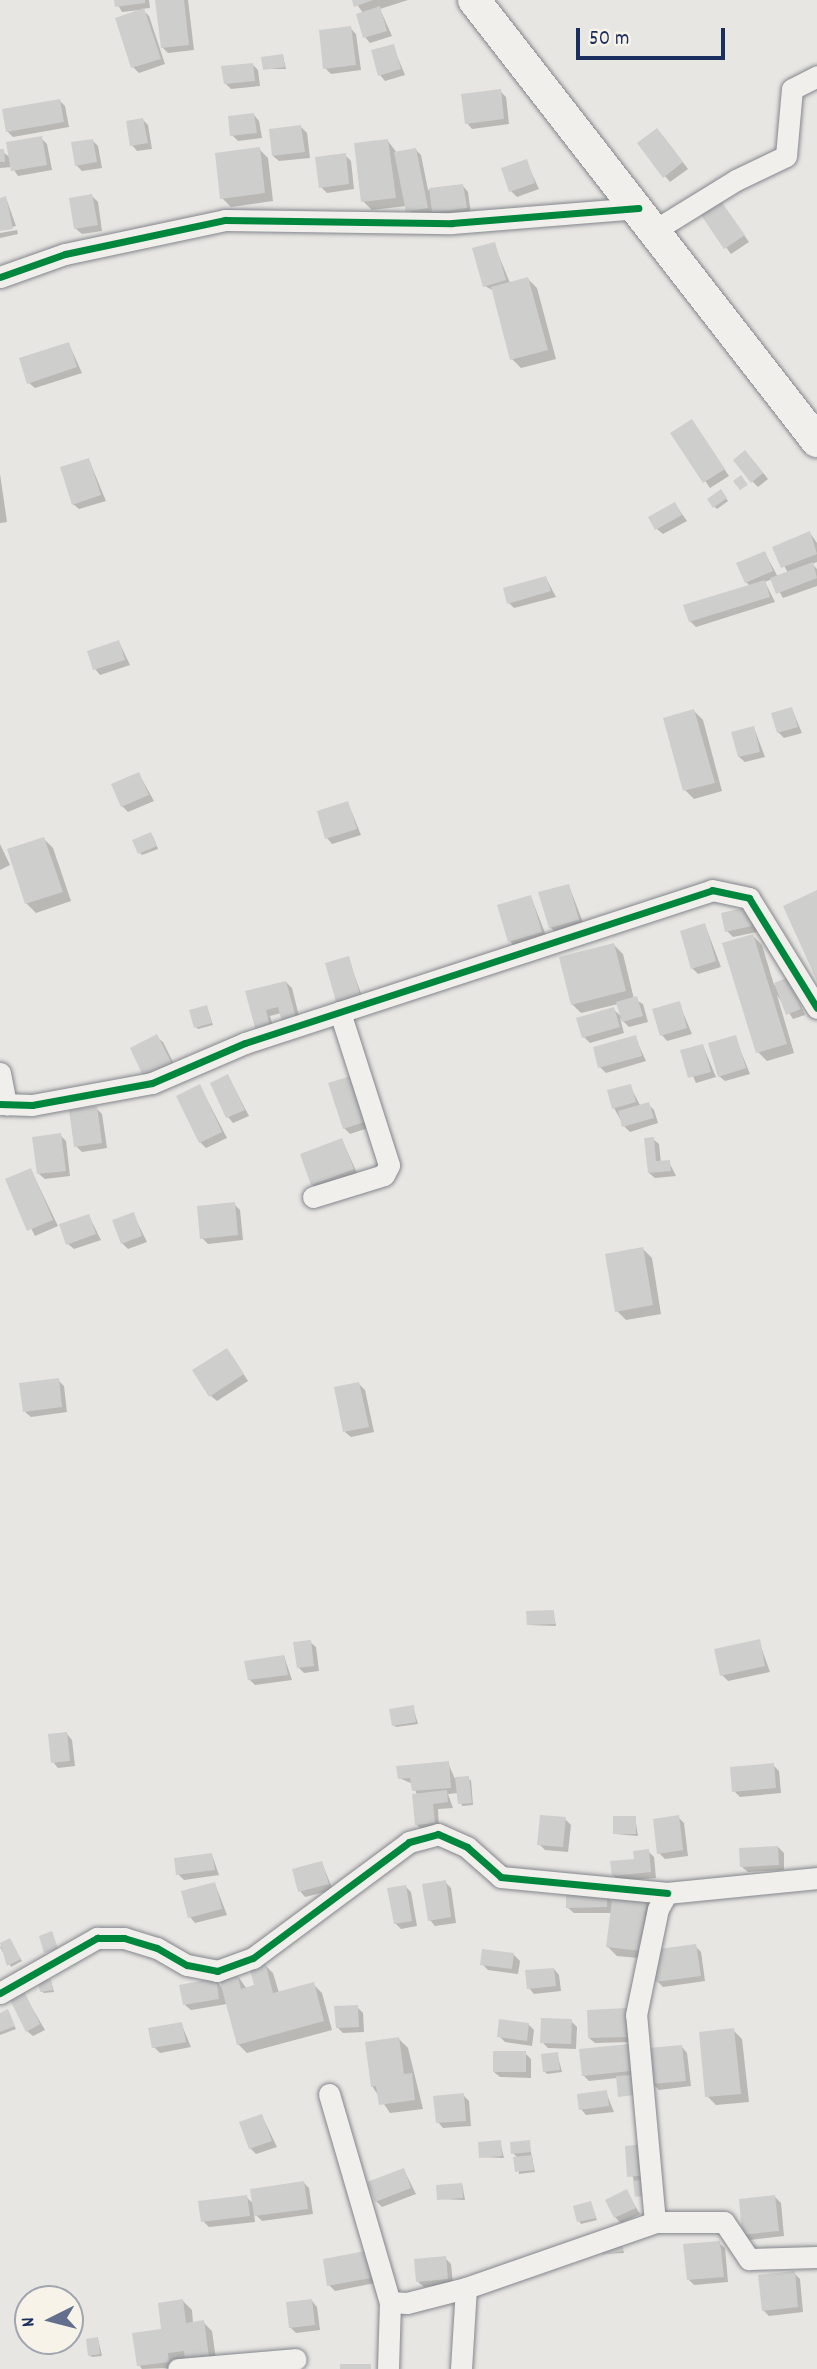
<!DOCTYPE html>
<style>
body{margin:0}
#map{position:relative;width:817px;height:2369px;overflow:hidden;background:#e8e6e2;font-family:Dekko,sans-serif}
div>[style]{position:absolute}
.shadow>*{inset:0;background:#0003}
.building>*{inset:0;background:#cececd}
.roads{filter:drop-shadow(0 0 2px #83868d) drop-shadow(0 0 2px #83868d)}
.minor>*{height:21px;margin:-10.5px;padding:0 10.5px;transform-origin:10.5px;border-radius:10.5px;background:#f0efeb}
.highway>*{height:32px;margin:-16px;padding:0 16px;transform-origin:16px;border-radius:16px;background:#f0efeb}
.cycleway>*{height:7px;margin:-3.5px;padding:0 3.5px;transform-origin:3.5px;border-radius:3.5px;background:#00873e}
span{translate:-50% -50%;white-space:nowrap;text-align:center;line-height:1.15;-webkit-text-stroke:5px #f7f3e8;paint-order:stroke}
.north{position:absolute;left:14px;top:2285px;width:70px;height:70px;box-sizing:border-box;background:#f7f3e8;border:2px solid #9fa5b1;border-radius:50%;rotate:264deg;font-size:19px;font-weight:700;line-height:28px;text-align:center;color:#1b2f5e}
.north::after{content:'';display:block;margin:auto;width:24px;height:32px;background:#636f8c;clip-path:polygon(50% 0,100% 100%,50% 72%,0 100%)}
.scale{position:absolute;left:576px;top:28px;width:149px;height:32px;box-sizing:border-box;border:4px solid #1b2f5e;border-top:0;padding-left:9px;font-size:21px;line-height:24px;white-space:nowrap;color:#1b2f5e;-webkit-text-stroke:5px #f7f3e8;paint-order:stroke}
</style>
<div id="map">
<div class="shadow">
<div style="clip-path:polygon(115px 0,149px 0,150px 8px,142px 9px,149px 16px,165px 64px,139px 73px,133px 67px,139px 10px,122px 12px)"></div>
<div style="clip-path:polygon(156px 0,188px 0,194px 50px,168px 53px,162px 47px)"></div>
<div style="clip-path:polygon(354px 0,408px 0,380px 9px,392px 36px,370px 43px,365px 37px,363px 13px)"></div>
<div style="clip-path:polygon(350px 28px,356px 34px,361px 70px,331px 74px,325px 68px)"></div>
<div style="clip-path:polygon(393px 46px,405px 75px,385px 81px,380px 75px)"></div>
<div style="clip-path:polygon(283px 56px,286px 69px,264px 69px)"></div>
<div style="clip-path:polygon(252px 64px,258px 70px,260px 86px,231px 89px,225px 83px)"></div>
<div style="clip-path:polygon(500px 91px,506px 97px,509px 124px,472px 129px,467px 123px)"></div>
<div style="clip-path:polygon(59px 100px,65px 106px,69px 127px,13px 137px,7px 131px)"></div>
<div style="clip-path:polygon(254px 115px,259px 121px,262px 138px,238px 141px,232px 135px)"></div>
<div style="clip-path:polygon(143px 120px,148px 125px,152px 149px,137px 151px,132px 145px)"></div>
<div style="clip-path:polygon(301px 127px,307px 133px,310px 158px,279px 161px,273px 156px)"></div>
<div style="clip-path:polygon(663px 136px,688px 169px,670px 182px,665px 176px)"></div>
<div style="clip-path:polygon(41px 138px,47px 144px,52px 170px,18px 176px,12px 167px,0 168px,0 150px,11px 158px)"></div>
<div style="clip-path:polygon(92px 140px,98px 146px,102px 168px,82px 171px,76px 165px)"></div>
<div style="clip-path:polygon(388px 141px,397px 153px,416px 150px,421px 155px,428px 190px,463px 186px,468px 192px,471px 214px,413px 217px,407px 206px,372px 210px,363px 201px)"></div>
<div style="clip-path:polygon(259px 149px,268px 158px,273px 201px,231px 207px,222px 198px)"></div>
<div style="clip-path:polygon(345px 155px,351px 161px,354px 189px,327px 193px,321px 187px)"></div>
<div style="clip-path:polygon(526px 161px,539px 189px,517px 197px,511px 191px)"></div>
<div style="clip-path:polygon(92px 196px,98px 202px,102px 231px,82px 234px,76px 229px)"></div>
<div style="clip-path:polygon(6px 198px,16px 226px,0 230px,0 200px)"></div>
<div style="clip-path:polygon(721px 203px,749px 242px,731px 254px,703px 216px)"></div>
<div style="clip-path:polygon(17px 230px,18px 234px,0 238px,0 233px)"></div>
<div style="clip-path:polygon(494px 244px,510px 283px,528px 279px,537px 288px,556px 359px,521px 368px,512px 359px,494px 291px,485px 286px)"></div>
<div style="clip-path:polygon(69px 344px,82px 373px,35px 388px,29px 383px)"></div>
<div style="clip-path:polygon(691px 421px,729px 476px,710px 488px,673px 433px)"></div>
<div style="clip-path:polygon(751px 458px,768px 479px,758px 487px,752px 481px)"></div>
<div style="clip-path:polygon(89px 460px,106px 501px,79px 509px,73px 504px)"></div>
<div style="clip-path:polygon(0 474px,7px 522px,0 523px)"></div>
<div style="clip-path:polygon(723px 494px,728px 501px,717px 509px,714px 506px)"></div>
<div style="clip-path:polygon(675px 504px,687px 521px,663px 534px,657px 529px)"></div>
<div style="clip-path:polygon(810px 533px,817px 543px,817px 562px,812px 564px,817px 569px,817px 586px,783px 598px,772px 579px,765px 582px,775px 602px,696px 627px,690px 621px,750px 586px,746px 582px,765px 553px,778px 577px,788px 573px,775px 548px)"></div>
<div style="clip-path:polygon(546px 578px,556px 597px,514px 608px,509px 603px)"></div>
<div style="clip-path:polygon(119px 642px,130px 665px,100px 675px,95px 669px)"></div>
<div style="clip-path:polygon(792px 709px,802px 733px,784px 738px,778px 732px)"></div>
<div style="clip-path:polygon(694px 711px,703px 720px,722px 791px,694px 799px,685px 790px)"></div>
<div style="clip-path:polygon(754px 728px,765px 757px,745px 762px,739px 757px)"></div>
<div style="clip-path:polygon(139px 774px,154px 801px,128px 812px,122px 806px)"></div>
<div style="clip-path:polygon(348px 803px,361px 835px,332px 844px,327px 838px)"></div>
<div style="clip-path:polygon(153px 836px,158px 849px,142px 855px,140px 853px)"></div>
<div style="clip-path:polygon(44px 839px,53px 848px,71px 901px,36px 913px,27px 904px,9px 850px)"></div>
<div style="clip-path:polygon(0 844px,10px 865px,0 870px)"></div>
<div style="clip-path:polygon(569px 886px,584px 925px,556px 933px,550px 927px)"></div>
<div style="clip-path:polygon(531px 897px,547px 938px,515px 947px,510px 941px)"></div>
<div style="clip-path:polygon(753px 914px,757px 932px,733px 937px,727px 931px)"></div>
<div style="clip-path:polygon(705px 925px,721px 967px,698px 974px,692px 968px)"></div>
<div style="clip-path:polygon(753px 936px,762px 945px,774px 985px,788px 979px,805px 1015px,793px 1019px,777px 995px,794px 1053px,767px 1061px,758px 1052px,725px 944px)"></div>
<div style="clip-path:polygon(614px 945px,623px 954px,634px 999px,643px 1004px,648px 1022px,629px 1027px,620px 1018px,624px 1033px,590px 1043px,584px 1037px,613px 1009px,623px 1018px,618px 1004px,581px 1013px,572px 1004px)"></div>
<div style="clip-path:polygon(348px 958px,365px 1004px,344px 1010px)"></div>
<div style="clip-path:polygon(286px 982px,292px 988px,301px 1024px,281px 1013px,270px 1016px,275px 1033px,247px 992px)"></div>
<div style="clip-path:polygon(679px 1003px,692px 1034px,667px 1041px,662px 1035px)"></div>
<div style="clip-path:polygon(207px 1007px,213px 1025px,198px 1029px,196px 1027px)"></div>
<div style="clip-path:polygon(157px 1037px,163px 1042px,177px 1070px,132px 1049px)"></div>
<div style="clip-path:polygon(635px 1037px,646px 1061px,606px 1073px,600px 1067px)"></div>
<div style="clip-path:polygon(735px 1037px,750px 1074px,725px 1081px,719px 1076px)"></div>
<div style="clip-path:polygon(703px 1046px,716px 1077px,696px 1083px,682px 1051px)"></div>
<div style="clip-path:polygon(228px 1076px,249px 1116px,233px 1123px,228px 1117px)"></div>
<div style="clip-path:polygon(362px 1082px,371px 1127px,350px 1134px,344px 1128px)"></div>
<div style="clip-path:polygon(200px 1086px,227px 1138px,206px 1148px,200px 1142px)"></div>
<div style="clip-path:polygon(630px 1086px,641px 1107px,648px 1104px,654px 1110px,658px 1123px,630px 1132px,624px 1126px,614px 1108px)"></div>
<div style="clip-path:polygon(96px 1108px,102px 1114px,107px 1148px,82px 1152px,76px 1146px)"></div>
<div style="clip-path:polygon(60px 1135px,66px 1141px,70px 1176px,45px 1179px,39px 1174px)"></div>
<div style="clip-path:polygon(653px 1139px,659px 1144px,661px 1163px,669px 1162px,676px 1176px,655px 1178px,649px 1173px)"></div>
<div style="clip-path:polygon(342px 1140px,358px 1175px,318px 1190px,312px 1184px)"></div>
<div style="clip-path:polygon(31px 1170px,58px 1226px,35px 1236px,7px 1180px)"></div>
<div style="clip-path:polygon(234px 1204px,240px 1210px,243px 1240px,208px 1244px,202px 1238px)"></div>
<div style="clip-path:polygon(133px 1214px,147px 1242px,128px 1249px,122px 1243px)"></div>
<div style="clip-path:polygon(89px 1216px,101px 1240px,74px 1249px,68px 1244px)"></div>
<div style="clip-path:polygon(643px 1249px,652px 1258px,661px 1314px,626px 1320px,617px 1311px)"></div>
<div style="clip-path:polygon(232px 1356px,248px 1381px,217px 1401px,211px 1396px)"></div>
<div style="clip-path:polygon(58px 1380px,64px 1386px,67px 1412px,31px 1417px,25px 1412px)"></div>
<div style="clip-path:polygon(359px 1384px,365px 1390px,374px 1432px,351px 1437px,345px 1432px)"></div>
<div style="clip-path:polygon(553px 1611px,556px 1626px,528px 1625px)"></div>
<div style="clip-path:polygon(759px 1641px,770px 1672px,728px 1681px,722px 1675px)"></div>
<div style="clip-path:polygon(310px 1642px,316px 1647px,319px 1671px,304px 1673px,298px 1667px)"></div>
<div style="clip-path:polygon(284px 1656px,292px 1680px,255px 1685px,249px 1679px)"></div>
<div style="clip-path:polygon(413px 1707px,418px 1724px,396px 1727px,393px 1725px)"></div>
<div style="clip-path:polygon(67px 1734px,72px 1740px,75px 1766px,58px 1768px,53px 1762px)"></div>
<div style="clip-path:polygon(448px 1763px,455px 1779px,471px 1780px,473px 1805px,462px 1806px,458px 1793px,448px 1794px,453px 1808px,438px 1809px,439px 1828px,422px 1830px,416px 1824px,417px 1795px,413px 1784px,399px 1778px)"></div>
<div style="clip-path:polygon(773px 1765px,779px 1771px,781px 1793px,740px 1797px,734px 1791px)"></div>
<div style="clip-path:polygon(635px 1817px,638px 1836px,615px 1834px)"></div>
<div style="clip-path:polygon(678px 1817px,684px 1823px,688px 1856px,665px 1859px,659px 1853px)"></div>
<div style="clip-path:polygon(565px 1819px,571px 1825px,568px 1852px,545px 1850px,539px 1844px)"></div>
<div style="clip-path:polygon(778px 1847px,784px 1853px,784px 1870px,748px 1872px,742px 1867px)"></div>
<div style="clip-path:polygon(648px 1851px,654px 1857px,656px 1878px,619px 1881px,613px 1875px)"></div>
<div style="clip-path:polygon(212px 1855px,219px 1875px,184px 1880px,178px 1874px)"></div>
<div style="clip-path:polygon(322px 1863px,333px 1890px,305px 1897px,300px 1891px)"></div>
<div style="clip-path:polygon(445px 1882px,451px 1888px,456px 1923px,435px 1926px,430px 1920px)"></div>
<div style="clip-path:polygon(215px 1884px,227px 1915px,195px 1923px,190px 1917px)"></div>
<div style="clip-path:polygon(405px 1886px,411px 1892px,417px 1926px,401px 1929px,395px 1923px)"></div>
<div style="clip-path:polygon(606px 1895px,613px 1902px,646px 1898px,655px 1907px,649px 1959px,617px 1956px,608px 1947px,612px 1913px,574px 1913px,568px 1908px)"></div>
<div style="clip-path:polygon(10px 1940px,22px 1961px,11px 1967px,0 1947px)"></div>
<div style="clip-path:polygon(695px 1946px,701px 1952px,705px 1981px,663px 1987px,657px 1981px)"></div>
<div style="clip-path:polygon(514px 1955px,520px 1961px,518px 1974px,488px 1970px,482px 1964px)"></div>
<div style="clip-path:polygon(264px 1964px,273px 1973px,279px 1993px,313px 1984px,322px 1993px,332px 2030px,247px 2053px,238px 2044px,227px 2004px,191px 2010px,185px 2005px,215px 1980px,223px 1988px,237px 1975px,247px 1989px,256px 1987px)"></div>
<div style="clip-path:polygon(554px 1969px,559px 1975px,561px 1991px,534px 1994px,529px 1988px)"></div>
<div style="clip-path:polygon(51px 1981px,54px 1992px,44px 1993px,41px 1991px)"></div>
<div style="clip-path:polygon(21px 1989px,45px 2030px,33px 2036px,27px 2031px)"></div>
<div style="clip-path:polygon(357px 2007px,363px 2013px,364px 2032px,343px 2033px,337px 2027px)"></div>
<div style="clip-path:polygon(625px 2010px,631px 2016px,632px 2042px,595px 2043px,589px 2038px)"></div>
<div style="clip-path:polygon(8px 2012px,16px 2029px,0 2035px,0 2015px)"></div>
<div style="clip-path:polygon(571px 2021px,577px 2027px,576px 2049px,548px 2048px,542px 2042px)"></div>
<div style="clip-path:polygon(181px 2023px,191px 2047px,160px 2053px,154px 2047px)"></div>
<div style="clip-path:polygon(528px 2024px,534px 2030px,532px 2046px,505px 2042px,499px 2036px)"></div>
<div style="clip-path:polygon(733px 2030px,742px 2039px,749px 2102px,716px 2105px,707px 2096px)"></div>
<div style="clip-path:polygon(399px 2039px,408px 2048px,423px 2109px,390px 2113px,372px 2086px)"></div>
<div style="clip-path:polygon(628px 2046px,636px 2076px,589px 2081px,583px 2075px)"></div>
<div style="clip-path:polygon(682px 2047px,687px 2053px,691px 2086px,659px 2090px,653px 2084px)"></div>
<div style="clip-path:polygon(525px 2053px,531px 2059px,531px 2078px,500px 2077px,494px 2072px)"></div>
<div style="clip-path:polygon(557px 2053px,562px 2072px,547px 2074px,544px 2071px)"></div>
<div style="clip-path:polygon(606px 2092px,614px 2112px,586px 2115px,581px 2109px)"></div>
<div style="clip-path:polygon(463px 2095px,469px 2101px,471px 2126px,443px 2128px,438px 2122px)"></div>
<div style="clip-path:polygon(262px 2116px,277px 2147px,256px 2154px,250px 2148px)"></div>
<div style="clip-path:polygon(500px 2142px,504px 2158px,480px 2157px)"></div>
<div style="clip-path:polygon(529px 2142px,535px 2172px,519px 2174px,518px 2158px,513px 2153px)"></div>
<div style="clip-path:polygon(626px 2147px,652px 2197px,637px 2196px)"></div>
<div style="clip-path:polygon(404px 2170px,416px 2194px,382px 2207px,376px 2201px)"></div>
<div style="clip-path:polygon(304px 2183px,309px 2188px,313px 2214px,262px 2221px,254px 2213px,255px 2222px,209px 2227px,203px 2221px,246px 2197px,255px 2205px)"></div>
<div style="clip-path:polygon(462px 2184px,465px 2200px,439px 2199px)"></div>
<div style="clip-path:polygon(626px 2191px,640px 2214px,621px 2223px,615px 2217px)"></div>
<div style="clip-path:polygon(775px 2197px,781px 2203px,784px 2236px,750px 2240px,744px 2234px)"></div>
<div style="clip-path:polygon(591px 2203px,597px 2220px,581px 2224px,579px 2221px)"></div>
<div style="clip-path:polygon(621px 2242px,624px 2253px,604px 2254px)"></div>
<div style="clip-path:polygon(719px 2243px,725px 2248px,728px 2282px,694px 2285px,689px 2280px)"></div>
<div style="clip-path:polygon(365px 2253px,375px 2283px,335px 2291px,329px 2285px)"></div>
<div style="clip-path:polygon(445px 2258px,451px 2264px,453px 2284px,424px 2287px,418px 2282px)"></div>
<div style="clip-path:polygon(794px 2273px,800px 2279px,803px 2312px,769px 2316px,763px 2310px)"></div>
<div style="clip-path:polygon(183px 2301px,192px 2310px,193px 2323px,203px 2322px,212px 2331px,217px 2366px,142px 2369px,139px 2365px)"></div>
<div style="clip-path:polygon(312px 2301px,317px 2307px,320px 2330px,296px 2333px,290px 2327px)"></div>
<div style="clip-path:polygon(98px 2339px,102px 2356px,92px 2357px,89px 2355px)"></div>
</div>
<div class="building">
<div style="clip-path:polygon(114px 0,145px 0,145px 3px,115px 7px)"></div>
<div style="clip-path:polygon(155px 0,184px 0,189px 45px,161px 48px)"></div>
<div style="clip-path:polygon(352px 0,373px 0,354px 7px)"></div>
<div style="clip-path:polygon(380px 6px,387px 31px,363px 38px,356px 14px)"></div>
<div style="clip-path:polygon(144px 8px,161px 59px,131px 68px,115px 18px)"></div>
<div style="clip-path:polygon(351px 26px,356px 65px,323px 69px,319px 30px)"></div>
<div style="clip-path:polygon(394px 44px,401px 69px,378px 76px,371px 50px)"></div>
<div style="clip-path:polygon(283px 54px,285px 67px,263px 70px,261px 57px)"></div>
<div style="clip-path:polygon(253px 63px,255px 81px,224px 84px,221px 66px)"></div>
<div style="clip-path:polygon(501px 89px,504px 119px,465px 124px,461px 94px)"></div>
<div style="clip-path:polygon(60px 99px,64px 122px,6px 132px,2px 109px)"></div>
<div style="clip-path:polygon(254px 113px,257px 133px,230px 136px,228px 116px)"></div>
<div style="clip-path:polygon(143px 118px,148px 143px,130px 146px,126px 121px)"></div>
<div style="clip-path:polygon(301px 125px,305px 152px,272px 156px,269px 129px)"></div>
<div style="clip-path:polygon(657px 128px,683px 162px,663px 178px,637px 143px)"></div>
<div style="clip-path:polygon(42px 136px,47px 165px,11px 171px,6px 142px)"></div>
<div style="clip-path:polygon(93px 139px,97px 162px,75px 166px,71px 142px)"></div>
<div style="clip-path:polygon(388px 139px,396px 198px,361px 202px,354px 143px)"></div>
<div style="clip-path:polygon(260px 147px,265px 193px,220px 199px,215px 153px)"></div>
<div style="clip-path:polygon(416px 148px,428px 208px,406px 212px,394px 152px)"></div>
<div style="clip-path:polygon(0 149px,4px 149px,5px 162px,0 162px)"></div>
<div style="clip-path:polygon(346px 153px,349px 184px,319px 188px,315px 157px)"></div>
<div style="clip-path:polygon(527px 159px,535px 183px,509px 192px,501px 168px)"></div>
<div style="clip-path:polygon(463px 184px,467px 208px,432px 212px,429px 188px)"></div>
<div style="clip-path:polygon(92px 194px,98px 225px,74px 229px,69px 198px)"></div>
<div style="clip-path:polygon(6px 196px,13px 229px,0 231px,0 198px)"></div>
<div style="clip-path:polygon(721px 201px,745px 235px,724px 249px,701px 215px)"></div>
<div style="clip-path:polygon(495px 242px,506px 280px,483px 287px,472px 248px)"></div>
<div style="clip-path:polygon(528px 277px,548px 350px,510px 360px,491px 287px)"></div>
<div style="clip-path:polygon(69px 342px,77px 367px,27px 384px,19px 358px)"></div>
<div style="clip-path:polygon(692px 419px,725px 469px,703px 483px,670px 433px)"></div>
<div style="clip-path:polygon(745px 450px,763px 473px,751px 483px,733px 460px)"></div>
<div style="clip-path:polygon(89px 458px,101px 495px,72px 505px,60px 467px)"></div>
<div style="clip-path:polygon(741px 475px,748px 485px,740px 490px,733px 481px)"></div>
<div style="clip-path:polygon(721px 489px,727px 498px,713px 508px,707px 499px)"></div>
<div style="clip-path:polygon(675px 502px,682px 515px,655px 530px,648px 517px)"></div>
<div style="clip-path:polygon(810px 531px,817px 554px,781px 568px,772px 547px)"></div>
<div style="clip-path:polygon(765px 551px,773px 571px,745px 583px,736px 563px)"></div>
<div style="clip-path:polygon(813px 562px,817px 578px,776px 594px,770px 578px)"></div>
<div style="clip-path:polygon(546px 576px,551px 591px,507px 604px,503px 588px)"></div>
<div style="clip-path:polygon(765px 580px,770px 597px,689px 622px,683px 605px)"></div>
<div style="clip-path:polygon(119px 640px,125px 660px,93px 670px,87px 651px)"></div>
<div style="clip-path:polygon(792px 707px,798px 727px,777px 733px,771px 713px)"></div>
<div style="clip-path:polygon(694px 709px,715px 783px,683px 791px,663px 718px)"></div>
<div style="clip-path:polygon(754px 726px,760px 752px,738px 757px,731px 732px)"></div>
<div style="clip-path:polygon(139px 772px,149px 795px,121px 807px,111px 784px)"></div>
<div style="clip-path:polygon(348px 801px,357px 829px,325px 839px,317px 811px)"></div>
<div style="clip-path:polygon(151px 832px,157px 846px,138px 854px,132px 840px)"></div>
<div style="clip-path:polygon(44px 837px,63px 892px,25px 904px,7px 849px)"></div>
<div style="clip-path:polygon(569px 884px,579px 920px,549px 928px,538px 892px)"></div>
<div style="clip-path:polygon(817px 890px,817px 981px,783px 906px)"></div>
<div style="clip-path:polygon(531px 895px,542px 932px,508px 942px,497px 905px)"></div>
<div style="clip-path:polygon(748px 907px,752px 926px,725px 932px,721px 913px)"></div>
<div style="clip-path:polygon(705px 923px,716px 961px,691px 969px,680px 931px)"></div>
<div style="clip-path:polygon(753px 934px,787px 1044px,756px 1053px,722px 943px)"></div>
<div style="clip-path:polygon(614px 943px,626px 991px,571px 1005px,559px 957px)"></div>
<div style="clip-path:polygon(349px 956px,361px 998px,337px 1005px,325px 963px)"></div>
<div style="clip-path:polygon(789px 977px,801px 1009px,786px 1015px,774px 983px)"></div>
<div style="clip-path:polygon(286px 981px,296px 1018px,282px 1022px,278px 1007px,266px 1010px,270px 1027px,256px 1031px,245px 991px)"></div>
<div style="clip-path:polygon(637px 996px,643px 1016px,622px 1022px,616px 1002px)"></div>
<div style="clip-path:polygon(680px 1001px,687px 1028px,660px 1036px,652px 1009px)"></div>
<div style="clip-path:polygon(207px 1005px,212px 1023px,194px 1028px,189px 1010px)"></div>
<div style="clip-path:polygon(614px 1007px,620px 1027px,582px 1038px,576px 1018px)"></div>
<div style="clip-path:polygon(157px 1034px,172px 1064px,144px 1078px,130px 1048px)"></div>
<div style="clip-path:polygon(636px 1035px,642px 1056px,598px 1068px,593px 1047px)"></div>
<div style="clip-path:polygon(736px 1035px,746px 1068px,718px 1077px,708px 1043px)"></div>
<div style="clip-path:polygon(703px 1044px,711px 1072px,688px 1078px,680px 1050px)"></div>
<div style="clip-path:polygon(228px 1074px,245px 1110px,226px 1118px,210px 1083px)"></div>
<div style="clip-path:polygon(357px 1074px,371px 1120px,343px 1129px,328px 1083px)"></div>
<div style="clip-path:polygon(200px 1084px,222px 1132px,199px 1143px,176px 1096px)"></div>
<div style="clip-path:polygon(631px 1084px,636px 1102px,612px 1109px,607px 1090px)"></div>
<div style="clip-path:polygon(649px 1102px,654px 1118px,622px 1127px,618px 1111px)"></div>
<div style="clip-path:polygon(97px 1106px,102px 1143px,74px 1147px,69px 1110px)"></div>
<div style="clip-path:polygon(61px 1133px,66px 1171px,37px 1174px,32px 1137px)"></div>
<div style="clip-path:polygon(654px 1137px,656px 1161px,670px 1160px,671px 1171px,648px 1173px,644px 1138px)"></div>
<div style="clip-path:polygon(342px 1138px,354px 1169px,311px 1185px,300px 1154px)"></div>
<div style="clip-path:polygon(31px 1168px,53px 1220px,27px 1231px,5px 1179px)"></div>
<div style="clip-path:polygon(235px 1202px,238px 1235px,200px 1239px,197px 1206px)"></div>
<div style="clip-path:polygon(134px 1212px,142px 1236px,121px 1244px,112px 1220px)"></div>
<div style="clip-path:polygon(89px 1214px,96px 1234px,66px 1245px,59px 1224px)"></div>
<div style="clip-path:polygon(643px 1247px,653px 1305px,615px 1312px,605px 1254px)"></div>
<div style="clip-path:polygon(227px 1348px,244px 1374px,209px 1397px,192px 1370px)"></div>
<div style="clip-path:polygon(59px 1378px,62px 1407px,23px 1412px,19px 1383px)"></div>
<div style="clip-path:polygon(359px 1382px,369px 1427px,343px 1432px,334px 1387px)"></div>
<div style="clip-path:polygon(554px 1610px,555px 1624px,527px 1625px,526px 1611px)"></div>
<div style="clip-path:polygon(760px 1639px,765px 1666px,720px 1676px,714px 1649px)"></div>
<div style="clip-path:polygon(311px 1640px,314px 1666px,297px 1668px,293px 1642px)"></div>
<div style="clip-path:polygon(284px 1655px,288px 1675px,248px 1680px,244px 1661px)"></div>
<div style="clip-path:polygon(414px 1705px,416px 1722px,392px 1726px,389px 1709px)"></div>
<div style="clip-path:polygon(67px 1732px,70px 1761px,51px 1763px,48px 1734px)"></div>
<div style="clip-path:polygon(449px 1761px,451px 1788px,412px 1791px,410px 1778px,398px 1779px,396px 1766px)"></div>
<div style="clip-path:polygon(774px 1763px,776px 1788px,732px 1792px,730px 1767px)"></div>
<div style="clip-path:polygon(469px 1776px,472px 1803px,458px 1804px,455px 1777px)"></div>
<div style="clip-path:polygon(447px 1790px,448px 1802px,433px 1804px,435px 1823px,415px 1825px,412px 1794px)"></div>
<div style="clip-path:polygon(540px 1815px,566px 1817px,563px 1847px,537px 1845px)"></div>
<div style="clip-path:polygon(679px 1815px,683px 1850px,657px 1854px,653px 1819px)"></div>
<div style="clip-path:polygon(613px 1816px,636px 1816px,636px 1834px,613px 1834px)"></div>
<div style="clip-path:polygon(778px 1846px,779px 1865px,740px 1867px,739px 1848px)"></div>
<div style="clip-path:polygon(649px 1849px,651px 1872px,612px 1876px,610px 1861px,634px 1859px,633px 1851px)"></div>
<div style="clip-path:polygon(212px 1853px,215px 1870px,176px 1875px,174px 1858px)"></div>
<div style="clip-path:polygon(322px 1861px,329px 1884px,298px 1892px,292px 1869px)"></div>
<div style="clip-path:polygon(446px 1880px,451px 1917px,428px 1921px,422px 1884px)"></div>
<div style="clip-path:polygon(215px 1882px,222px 1909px,188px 1918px,181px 1891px)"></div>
<div style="clip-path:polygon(406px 1885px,412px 1921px,394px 1924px,387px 1888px)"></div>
<div style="clip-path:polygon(613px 1892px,647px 1896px,641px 1951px,606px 1947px)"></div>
<div style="clip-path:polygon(607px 1893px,607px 1907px,566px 1908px,566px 1894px)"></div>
<div style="clip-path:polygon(52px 1931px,58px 1949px,44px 1953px,39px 1936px)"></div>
<div style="clip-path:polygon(10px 1938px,21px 1959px,7px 1966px,0 1943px)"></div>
<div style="clip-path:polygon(696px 1944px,701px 1976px,655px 1982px,651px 1950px)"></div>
<div style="clip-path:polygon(482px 1949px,514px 1953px,512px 1969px,480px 1965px)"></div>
<div style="clip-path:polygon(265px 1962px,273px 1993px,314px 1982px,324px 2021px,237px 2045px,219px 1978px,237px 1973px,241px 1989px,254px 1985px,249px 1966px)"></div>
<div style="clip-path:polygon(554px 1968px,556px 1986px,527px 1989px,525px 1970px)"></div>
<div style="clip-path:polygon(216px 1978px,219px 1999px,183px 2005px,179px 1985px)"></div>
<div style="clip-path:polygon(51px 1979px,53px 1990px,40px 1992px,38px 1981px)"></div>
<div style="clip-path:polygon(22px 1987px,40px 2024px,26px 2032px,7px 1994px)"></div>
<div style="clip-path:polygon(358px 2005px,359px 2027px,336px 2028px,334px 2006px)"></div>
<div style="clip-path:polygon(626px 2008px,627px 2037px,588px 2038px,587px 2010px)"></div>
<div style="clip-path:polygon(8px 2009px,15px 2026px,0 2032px,0 2013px)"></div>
<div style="clip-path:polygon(541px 2018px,572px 2019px,571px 2044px,540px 2043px)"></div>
<div style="clip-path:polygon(499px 2019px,529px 2023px,527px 2041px,497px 2037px)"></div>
<div style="clip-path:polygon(182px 2022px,186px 2042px,152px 2048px,148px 2028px)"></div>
<div style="clip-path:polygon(734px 2028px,741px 2094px,705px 2097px,699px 2032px)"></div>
<div style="clip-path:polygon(399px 2037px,404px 2074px,412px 2073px,415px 2100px,379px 2105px,376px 2086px,371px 2087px,365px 2042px)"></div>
<div style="clip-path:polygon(629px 2044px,631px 2071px,582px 2076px,579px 2049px)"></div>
<div style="clip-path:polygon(682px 2045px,686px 2081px,652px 2084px,648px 2048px)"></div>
<div style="clip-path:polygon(493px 2051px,526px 2051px,526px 2072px,493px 2072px)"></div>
<div style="clip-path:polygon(558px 2052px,560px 2070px,543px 2072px,541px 2054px)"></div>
<div style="clip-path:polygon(632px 2075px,634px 2095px,618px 2097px,616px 2076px)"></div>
<div style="clip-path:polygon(607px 2090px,609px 2106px,579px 2110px,577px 2094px)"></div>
<div style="clip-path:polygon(464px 2093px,466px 2121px,436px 2123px,433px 2096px)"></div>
<div style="clip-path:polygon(262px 2114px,272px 2141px,249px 2149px,239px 2122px)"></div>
<div style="clip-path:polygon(501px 2140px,502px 2156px,479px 2158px,478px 2142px)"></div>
<div style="clip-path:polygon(530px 2140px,531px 2152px,511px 2154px,510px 2142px)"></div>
<div style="clip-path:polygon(644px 2144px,647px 2175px,627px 2177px,625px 2146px)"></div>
<div style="clip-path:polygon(532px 2155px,534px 2170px,515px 2172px,513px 2157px)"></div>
<div style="clip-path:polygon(404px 2168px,411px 2188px,375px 2202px,367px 2182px)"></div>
<div style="clip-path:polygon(648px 2179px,650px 2195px,635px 2197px,633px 2181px)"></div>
<div style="clip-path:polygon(304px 2181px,308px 2209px,254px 2216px,250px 2189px)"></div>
<div style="clip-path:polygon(462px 2183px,463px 2198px,437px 2200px,436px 2185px)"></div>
<div style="clip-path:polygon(627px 2189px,636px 2208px,614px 2218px,605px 2200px)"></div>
<div style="clip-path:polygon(247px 2195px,250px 2216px,201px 2222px,198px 2201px)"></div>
<div style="clip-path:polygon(775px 2195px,779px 2231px,742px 2235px,739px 2199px)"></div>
<div style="clip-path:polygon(591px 2201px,596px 2218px,577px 2222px,573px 2206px)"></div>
<div style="clip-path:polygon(621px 2240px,623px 2251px,602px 2255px,601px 2244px)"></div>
<div style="clip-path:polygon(720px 2241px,724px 2277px,687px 2280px,683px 2244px)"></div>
<div style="clip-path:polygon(366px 2251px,371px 2278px,327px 2286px,323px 2259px)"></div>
<div style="clip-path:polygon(446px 2256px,448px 2279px,416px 2282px,414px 2259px)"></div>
<div style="clip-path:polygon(795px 2271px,798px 2307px,762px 2311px,758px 2275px)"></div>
<div style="clip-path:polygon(183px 2299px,186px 2323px,204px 2320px,209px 2357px,185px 2360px,184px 2351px,168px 2353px,169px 2362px,137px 2366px,132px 2333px,161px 2329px,158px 2303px)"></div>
<div style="clip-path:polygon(312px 2299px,315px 2325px,289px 2328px,286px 2302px)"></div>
<div style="clip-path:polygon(98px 2337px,100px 2354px,88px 2356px,86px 2339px)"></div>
<div style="clip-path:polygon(340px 2364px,371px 2364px,371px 2369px,340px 2369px)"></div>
</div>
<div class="roads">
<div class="minor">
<div style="left:655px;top:230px;width:95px;rotate:-31.7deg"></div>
<div style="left:736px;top:180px;width:55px;rotate:-25.6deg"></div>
<div style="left:786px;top:156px;width:67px;rotate:-84.9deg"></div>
<div style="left:792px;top:89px;width:28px;rotate:-27deg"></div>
<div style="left:0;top:277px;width:69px;rotate:-19.5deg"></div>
<div style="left:65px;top:254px;width:164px;rotate:-12deg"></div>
<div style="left:225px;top:220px;width:227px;rotate:0.8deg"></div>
<div style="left:452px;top:223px;width:187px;rotate:-4.6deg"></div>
<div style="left:0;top:1073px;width:32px;rotate:79deg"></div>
<div style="left:0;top:1104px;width:32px;rotate:2deg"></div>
<div style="left:32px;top:1105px;width:122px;rotate:-10.4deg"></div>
<div style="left:152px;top:1083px;width:101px;rotate:-23.3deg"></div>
<div style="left:245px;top:1043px;width:491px;rotate:-18.1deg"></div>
<div style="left:712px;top:890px;width:38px;rotate:12deg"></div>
<div style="left:749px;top:898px;width:129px;rotate:58.3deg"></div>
<div style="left:313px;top:1197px;width:74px;rotate:-17.2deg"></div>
<div style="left:384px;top:1175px;width:11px;rotate:-63deg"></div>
<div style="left:389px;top:1165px;width:161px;rotate:-107.8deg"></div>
<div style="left:0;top:1993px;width:112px;rotate:-29.6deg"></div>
<div style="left:97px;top:1938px;width:27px"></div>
<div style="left:124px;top:1938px;width:34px;rotate:17deg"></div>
<div style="left:157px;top:1948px;width:34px;rotate:30deg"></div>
<div style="left:187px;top:1965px;width:31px;rotate:11deg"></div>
<div style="left:217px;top:1971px;width:38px;rotate:-20deg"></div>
<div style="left:253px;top:1958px;width:194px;rotate:-36.6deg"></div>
<div style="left:409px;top:1842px;width:30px;rotate:-15deg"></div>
<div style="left:438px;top:1834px;width:32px;rotate:24deg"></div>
<div style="left:467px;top:1847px;width:45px;rotate:41.4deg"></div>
<div style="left:501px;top:1877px;width:167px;rotate:5.5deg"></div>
<div style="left:329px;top:2094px;width:217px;rotate:73.7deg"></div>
<div style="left:390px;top:2302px;width:17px;rotate:3deg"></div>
<div style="left:407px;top:2303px;width:61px;rotate:-14.3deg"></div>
<div style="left:655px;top:2222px;width:208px;rotate:-95.2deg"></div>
<div style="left:636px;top:2015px;width:108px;rotate:-78.3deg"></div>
<div style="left:658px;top:1909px;width:18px;rotate:-61deg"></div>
<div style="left:667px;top:1893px;width:151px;rotate:-5.7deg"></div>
<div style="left:178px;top:2369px;width:118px;rotate:-4.8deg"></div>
<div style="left:388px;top:2369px;width:67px;rotate:-88.3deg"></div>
<div style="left:461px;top:2369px;width:81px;rotate:-86.5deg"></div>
<div style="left:466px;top:2288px;width:200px;rotate:-19.2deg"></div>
<div style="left:655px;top:2222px;width:69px"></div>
<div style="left:724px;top:2222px;width:45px;rotate:56deg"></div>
<div style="left:749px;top:2259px;width:68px;rotate:-1.7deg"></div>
</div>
<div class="highway">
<div style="left:474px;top:0;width:559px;rotate:52.13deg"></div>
</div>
</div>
<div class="cycleway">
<div style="left:0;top:277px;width:69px;rotate:-19.5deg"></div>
<div style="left:65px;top:254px;width:164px;rotate:-12deg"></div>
<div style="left:225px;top:220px;width:227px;rotate:0.8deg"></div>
<div style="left:452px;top:223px;width:187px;rotate:-4.6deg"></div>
<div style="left:0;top:1104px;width:32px;rotate:2deg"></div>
<div style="left:32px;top:1105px;width:122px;rotate:-10.4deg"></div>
<div style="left:152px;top:1083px;width:101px;rotate:-23.3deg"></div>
<div style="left:245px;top:1043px;width:491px;rotate:-18.1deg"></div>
<div style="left:712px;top:890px;width:38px;rotate:12deg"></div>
<div style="left:749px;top:898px;width:129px;rotate:58.3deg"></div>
<div style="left:0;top:1993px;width:112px;rotate:-29.6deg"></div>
<div style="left:97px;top:1938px;width:27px"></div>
<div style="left:124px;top:1938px;width:34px;rotate:17deg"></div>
<div style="left:157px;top:1948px;width:34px;rotate:30deg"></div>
<div style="left:187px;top:1965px;width:31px;rotate:11deg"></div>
<div style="left:217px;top:1971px;width:38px;rotate:-20deg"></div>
<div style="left:253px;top:1958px;width:194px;rotate:-36.6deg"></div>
<div style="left:409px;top:1842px;width:30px;rotate:-15deg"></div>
<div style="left:438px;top:1834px;width:32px;rotate:24deg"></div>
<div style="left:467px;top:1847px;width:45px;rotate:41.4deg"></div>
<div style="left:501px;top:1877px;width:167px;rotate:5.5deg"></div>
</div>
<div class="north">N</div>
<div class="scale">50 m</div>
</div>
